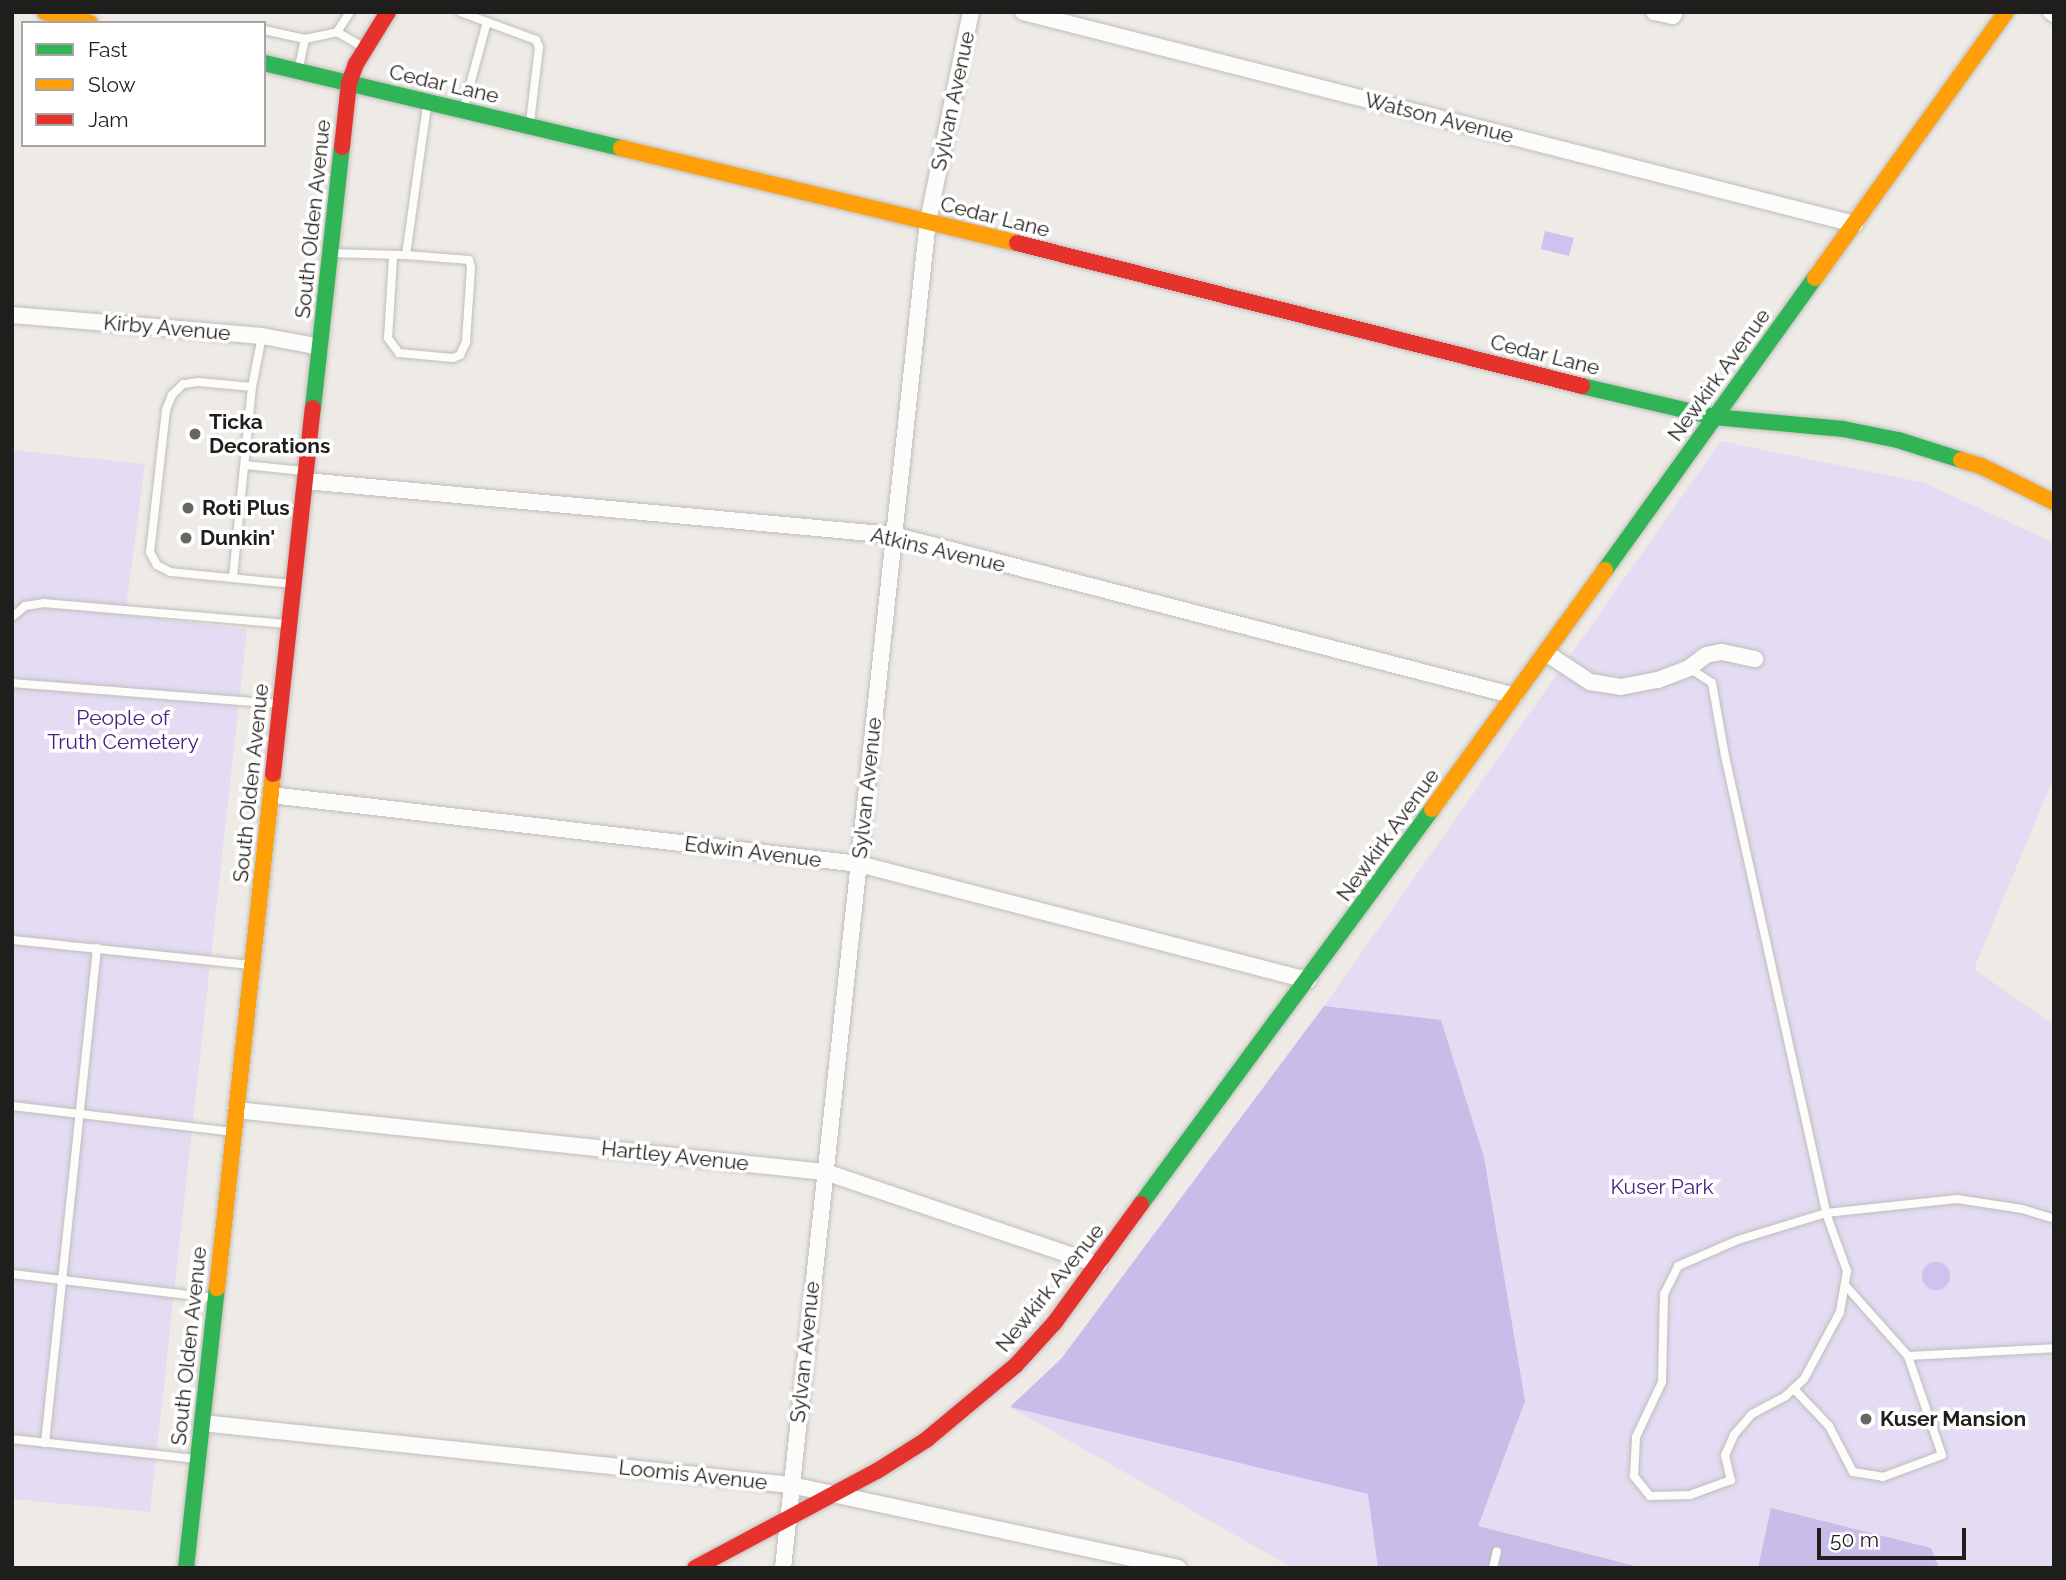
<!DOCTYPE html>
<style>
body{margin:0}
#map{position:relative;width:2066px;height:1580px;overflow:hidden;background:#eeebe7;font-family:Raleway,sans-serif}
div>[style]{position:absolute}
.green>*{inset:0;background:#e3dcf3}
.forest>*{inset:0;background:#cabce9}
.water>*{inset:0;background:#cec2f1}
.round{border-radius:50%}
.roads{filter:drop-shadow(0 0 2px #c0bdba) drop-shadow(0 0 2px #c0bdba)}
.lane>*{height:8px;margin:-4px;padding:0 4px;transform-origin:4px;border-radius:4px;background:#fcfcfb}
.street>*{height:16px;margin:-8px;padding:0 8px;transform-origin:8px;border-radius:8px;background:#fcfcfb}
.fast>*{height:16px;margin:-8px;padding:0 8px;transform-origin:8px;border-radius:8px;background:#30b455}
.slow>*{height:16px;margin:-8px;padding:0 8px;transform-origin:8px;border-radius:8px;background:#ff9f0a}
.jam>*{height:16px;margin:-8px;padding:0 8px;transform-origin:8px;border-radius:8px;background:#e5322d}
.dots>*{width:19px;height:19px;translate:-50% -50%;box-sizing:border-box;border:4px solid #fff;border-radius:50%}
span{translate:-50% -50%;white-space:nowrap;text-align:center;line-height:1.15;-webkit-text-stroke:7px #fff;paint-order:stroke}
.street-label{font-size:21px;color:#201e1c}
.poi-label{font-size:21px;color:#201e1c;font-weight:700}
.left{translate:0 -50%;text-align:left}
.park-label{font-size:21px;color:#472082}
.frame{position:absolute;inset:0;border:14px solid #201e1c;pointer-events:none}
.legend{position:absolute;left:21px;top:21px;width:245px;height:126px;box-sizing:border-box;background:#fff;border:2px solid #a6a5a4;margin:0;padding:9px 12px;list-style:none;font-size:21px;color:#201e1c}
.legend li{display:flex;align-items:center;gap:14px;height:35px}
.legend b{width:35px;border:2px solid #a6a5a4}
.scale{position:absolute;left:1817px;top:1528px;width:149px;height:32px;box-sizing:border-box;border:4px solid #201e1c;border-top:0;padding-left:9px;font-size:21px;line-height:24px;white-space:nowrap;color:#201e1c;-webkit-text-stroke:5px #fff;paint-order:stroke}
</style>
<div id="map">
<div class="green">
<div style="clip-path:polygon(1721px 441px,1925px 483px,2054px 543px,2054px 777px,1974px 969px,2054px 1025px,2054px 1568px,1293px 1568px,1010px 1407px,1061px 1359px,1324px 1006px)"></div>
<div style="clip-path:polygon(12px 450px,145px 464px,125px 615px,247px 629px,150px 1512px,12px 1499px)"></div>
</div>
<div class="forest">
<div style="clip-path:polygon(1324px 1006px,1441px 1020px,1484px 1157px,1525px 1401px,1478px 1526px,1643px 1568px,1378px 1568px,1368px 1494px,1010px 1407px,1061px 1359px)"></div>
<div style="clip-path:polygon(1771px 1508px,1931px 1548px,1939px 1568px,1758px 1568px)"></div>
</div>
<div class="water">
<div style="clip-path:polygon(1545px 231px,1574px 238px,1569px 256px,1541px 249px)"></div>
<div class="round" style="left:1922px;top:1262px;width:28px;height:28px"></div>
</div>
<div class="roads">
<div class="lane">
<div style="left:460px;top:12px;width:81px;rotate:20.2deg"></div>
<div style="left:536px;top:40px;width:8px;rotate:67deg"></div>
<div style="left:539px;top:47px;width:77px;rotate:96.8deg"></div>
<div style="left:264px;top:30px;width:42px;rotate:12.4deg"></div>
<div style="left:305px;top:39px;width:33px;rotate:-12deg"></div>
<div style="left:337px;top:32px;width:30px;rotate:30deg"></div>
<div style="left:337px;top:32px;width:24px;rotate:-57deg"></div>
<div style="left:299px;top:67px;width:29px;rotate:-78deg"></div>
<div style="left:464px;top:107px;width:88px;rotate:-74.9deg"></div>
<div style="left:333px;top:253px;width:73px;rotate:1.6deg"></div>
<div style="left:406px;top:255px;width:151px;rotate:-82deg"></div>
<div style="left:393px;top:257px;width:81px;rotate:93.5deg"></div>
<div style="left:388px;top:338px;width:19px;rotate:54deg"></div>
<div style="left:399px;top:353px;width:54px;rotate:5.3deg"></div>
<div style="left:453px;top:358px;width:8px;rotate:-23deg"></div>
<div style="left:460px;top:355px;width:14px;rotate:-65deg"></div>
<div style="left:466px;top:342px;width:75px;rotate:-86.2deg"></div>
<div style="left:471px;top:267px;width:7px;rotate:-106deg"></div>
<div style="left:469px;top:260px;width:63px;rotate:-175.5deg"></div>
<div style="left:252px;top:387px;width:54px;rotate:-174.7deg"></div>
<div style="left:198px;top:382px;width:15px;rotate:172deg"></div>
<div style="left:183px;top:384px;width:16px;rotate:135deg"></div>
<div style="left:172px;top:395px;width:16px;rotate:112deg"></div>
<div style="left:166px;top:410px;width:143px;rotate:96.4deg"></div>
<div style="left:150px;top:552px;width:15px;rotate:62deg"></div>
<div style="left:157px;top:565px;width:15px;rotate:28deg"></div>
<div style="left:170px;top:572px;width:123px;rotate:5.6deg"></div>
<div style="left:245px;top:465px;width:59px;rotate:5.8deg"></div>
<div style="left:233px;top:577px;width:191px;rotate:-84.3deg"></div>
<div style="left:252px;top:387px;width:52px;rotate:-78.9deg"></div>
<div style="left:12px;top:617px;width:17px;rotate:-40deg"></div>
<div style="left:25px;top:606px;width:18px;rotate:-9deg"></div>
<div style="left:43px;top:603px;width:245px;rotate:4.9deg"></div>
<div style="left:1689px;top:668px;width:27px;rotate:33deg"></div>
<div style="left:1712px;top:683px;width:74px;rotate:79.9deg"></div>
<div style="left:1725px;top:756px;width:468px;rotate:77.5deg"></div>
<div style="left:1826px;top:1213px;width:62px;rotate:70.1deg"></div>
<div style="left:1847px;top:1271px;width:42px;rotate:99.7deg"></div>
<div style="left:1840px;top:1312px;width:76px;rotate:118.2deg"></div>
<div style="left:1804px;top:1379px;width:25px;rotate:137deg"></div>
<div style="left:1786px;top:1396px;width:38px;rotate:152deg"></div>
<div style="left:1752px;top:1414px;width:28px;rotate:131deg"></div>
<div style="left:1734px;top:1435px;width:22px;rotate:114deg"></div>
<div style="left:1725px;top:1455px;width:26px;rotate:77deg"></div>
<div style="left:1731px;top:1480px;width:44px;rotate:159.9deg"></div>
<div style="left:1690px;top:1495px;width:40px;rotate:178.6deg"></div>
<div style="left:1650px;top:1496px;width:26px;rotate:-129deg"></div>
<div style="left:1634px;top:1476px;width:39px;rotate:-87deg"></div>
<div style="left:1636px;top:1437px;width:61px;rotate:-64.7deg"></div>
<div style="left:1662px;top:1382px;width:88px;rotate:-88.7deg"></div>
<div style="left:1664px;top:1294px;width:31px;rotate:-63deg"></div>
<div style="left:1678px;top:1266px;width:65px;rotate:-23.4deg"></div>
<div style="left:1738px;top:1240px;width:92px;rotate:-17.1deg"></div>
<div style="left:1826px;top:1213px;width:132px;rotate:-6.1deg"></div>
<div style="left:1957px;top:1199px;width:66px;rotate:8.7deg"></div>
<div style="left:2022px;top:1209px;width:34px;rotate:17deg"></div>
<div style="left:12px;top:683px;width:267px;rotate:4.5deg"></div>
<div style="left:12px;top:940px;width:238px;rotate:6deg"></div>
<div style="left:12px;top:1106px;width:222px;rotate:6.7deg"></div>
<div style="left:12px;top:1274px;width:203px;rotate:6.8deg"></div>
<div style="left:1908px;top:1356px;width:146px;rotate:-3.1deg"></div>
<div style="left:1794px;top:1389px;width:51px;rotate:46.6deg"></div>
<div style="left:1829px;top:1426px;width:52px;rotate:62.4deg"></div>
<div style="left:1853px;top:1472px;width:30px;rotate:9deg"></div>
<div style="left:1883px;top:1477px;width:63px;rotate:-20.4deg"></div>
<div style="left:1942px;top:1455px;width:105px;rotate:-109deg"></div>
<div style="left:1908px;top:1356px;width:95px;rotate:-131.6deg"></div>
<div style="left:12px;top:1439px;width:184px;rotate:6.2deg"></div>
<div style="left:45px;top:1443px;width:498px;rotate:-84deg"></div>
<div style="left:1493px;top:1568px;width:17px;rotate:-77deg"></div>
</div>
<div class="street">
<div style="left:1023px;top:12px;width:859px;rotate:14.3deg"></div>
<div style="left:1654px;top:12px;width:19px;rotate:12deg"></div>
<div style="left:1673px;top:16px;width:4px;rotate:-63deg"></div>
<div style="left:2051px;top:12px;width:4px;rotate:34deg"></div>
<div style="left:12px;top:315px;width:251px;rotate:4.8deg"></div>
<div style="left:262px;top:336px;width:59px;rotate:10.7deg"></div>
<div style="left:305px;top:481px;width:590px;rotate:5.25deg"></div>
<div style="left:893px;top:535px;width:642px;rotate:14.51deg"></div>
<div style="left:1546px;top:653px;width:53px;rotate:33.4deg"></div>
<div style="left:1590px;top:682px;width:31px;rotate:9deg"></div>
<div style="left:1621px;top:687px;width:38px;rotate:-11deg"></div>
<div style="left:1658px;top:680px;width:33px;rotate:-21deg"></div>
<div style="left:1689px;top:668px;width:21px;rotate:-37deg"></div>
<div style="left:1706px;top:655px;width:16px;rotate:-11deg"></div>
<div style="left:1722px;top:652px;width:34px;rotate:12deg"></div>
<div style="left:271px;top:795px;width:592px;rotate:6.69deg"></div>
<div style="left:859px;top:864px;width:464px;rotate:14.5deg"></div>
<div style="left:236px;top:1110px;width:592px;rotate:6.01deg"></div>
<div style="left:825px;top:1172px;width:289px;rotate:18.7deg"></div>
<div style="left:202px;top:1423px;width:592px;rotate:6.01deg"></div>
<div style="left:791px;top:1485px;width:396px;rotate:12.1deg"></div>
<div style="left:783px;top:1568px;width:1355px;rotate:-83.86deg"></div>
<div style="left:928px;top:221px;width:213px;rotate:-78.4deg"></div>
</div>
<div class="fast">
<div style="left:264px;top:63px;width:367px;rotate:13.4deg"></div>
<div style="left:1582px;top:386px;width:136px;rotate:13.2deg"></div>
<div style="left:1714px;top:417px;width:130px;rotate:5.3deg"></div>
<div style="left:1843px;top:429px;width:56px;rotate:11.3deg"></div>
<div style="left:1898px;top:440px;width:66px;rotate:17.6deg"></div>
<div style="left:313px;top:408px;width:263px;rotate:-83.7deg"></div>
<div style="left:1605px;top:570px;width:360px;rotate:-54.3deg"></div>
<div style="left:1141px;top:1204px;width:491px;rotate:-53.6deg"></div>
<div style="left:186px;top:1568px;width:282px;rotate:-83.7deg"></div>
</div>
<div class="slow">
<div style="left:45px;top:12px;width:46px;rotate:13.7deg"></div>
<div style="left:621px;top:148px;width:407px;rotate:13.5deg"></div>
<div style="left:1815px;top:278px;width:327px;rotate:-54.3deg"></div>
<div style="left:1961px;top:460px;width:21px;rotate:17deg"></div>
<div style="left:1981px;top:466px;width:81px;rotate:26.3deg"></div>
<div style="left:1432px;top:809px;width:295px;rotate:-54.1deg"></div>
<div style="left:217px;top:1288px;width:517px;rotate:-83.78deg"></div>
</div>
<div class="jam">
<div style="left:342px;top:147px;width:64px;rotate:-83.8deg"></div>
<div style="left:349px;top:83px;width:20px;rotate:-70deg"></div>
<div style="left:356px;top:64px;width:61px;rotate:-58.4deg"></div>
<div style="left:1017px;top:243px;width:583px;rotate:14.2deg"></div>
<div style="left:273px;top:774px;width:368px;rotate:-83.8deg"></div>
<div style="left:695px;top:1568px;width:206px;rotate:-28.1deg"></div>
<div style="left:877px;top:1471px;width:58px;rotate:-32.3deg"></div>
<div style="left:926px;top:1440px;width:117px;rotate:-39.8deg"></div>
<div style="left:1016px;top:1365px;width:58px;rotate:-47.8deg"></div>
<div style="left:1055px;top:1322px;width:146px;rotate:-53.9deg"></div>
</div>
</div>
<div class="dots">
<div style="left:195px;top:434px;background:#686663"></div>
<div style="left:188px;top:508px;background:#686663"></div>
<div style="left:186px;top:538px;background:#686663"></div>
<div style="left:1866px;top:1419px;background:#686663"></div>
</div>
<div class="street-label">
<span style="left:444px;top:84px;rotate:13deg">Cedar Lane</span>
<span style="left:953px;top:101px;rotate:-78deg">Sylvan Avenue</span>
<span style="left:1439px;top:118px;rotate:14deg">Watson Avenue</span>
<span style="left:995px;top:217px;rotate:14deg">Cedar Lane</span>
<span style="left:313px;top:219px;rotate:-84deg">South Olden Avenue</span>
<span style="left:167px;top:328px;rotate:5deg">Kirby Avenue</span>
<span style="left:1545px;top:355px;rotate:14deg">Cedar Lane</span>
<span style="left:1719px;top:375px;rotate:-54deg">Newkirk Avenue</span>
<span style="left:938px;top:550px;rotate:13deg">Atkins Avenue</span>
<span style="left:251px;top:783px;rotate:-84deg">South Olden Avenue</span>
<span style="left:867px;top:788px;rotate:-84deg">Sylvan Avenue</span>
<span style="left:1388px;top:835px;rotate:-54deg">Newkirk Avenue</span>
<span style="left:753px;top:852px;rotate:7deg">Edwin Avenue</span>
<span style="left:675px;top:1156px;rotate:6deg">Hartley Avenue</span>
<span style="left:1050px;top:1288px;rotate:-51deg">Newkirk Avenue</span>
<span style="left:189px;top:1346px;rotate:-84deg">South Olden Avenue</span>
<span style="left:805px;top:1352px;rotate:-84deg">Sylvan Avenue</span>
<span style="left:693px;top:1475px;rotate:6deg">Loomis Avenue</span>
</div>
<div class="poi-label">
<span class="left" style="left:209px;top:434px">Ticka<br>Decorations</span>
<span class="left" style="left:202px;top:508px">Roti Plus</span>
<span class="left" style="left:200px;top:538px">Dunkin'</span>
<span class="left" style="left:1880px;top:1419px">Kuser Mansion</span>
</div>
<div class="park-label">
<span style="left:123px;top:730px">People of<br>Truth Cemetery</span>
<span style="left:1662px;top:1187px">Kuser Park</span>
</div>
<div class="frame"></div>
<ul class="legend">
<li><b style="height:9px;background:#30b455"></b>Fast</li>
<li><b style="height:9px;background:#ff9f0a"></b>Slow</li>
<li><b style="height:9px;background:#e5322d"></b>Jam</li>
</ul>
<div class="scale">50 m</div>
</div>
